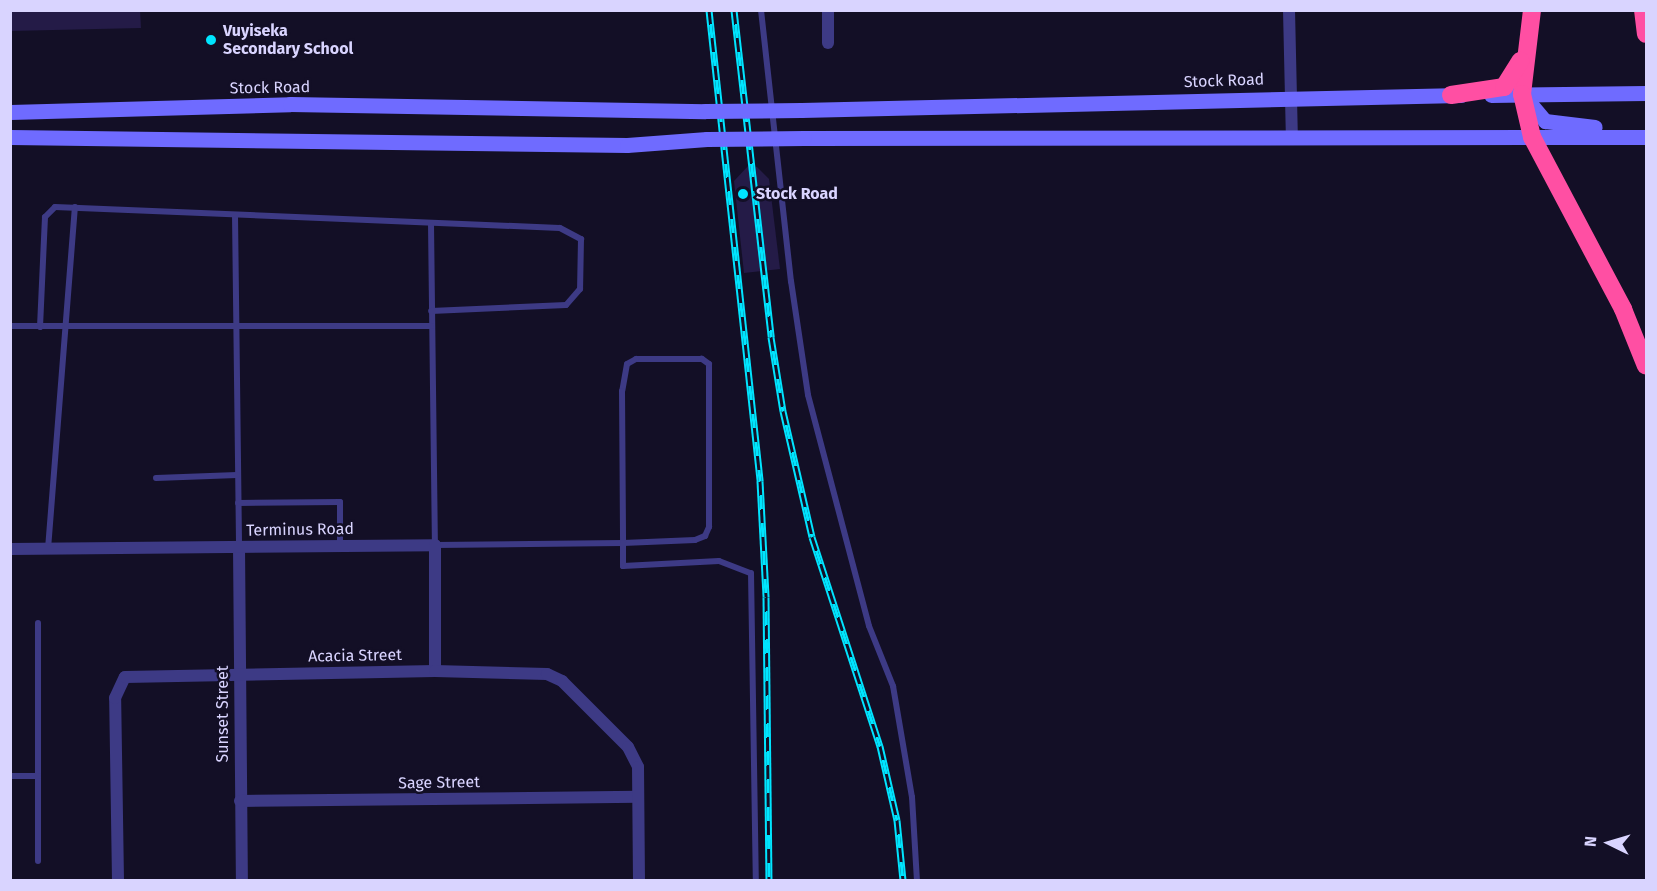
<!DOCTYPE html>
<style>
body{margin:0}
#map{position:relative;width:1657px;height:891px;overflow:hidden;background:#130f26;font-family:"Fira Sans",sans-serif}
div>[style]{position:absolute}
.building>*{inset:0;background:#241b47}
.lane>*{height:6px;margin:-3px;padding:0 3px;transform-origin:3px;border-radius:3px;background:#3d3a85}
.street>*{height:12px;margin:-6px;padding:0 6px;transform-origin:6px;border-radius:6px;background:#3d3a85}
.secondary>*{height:15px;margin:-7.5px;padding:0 7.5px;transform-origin:7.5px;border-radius:7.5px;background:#6f6bff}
.highway>*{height:18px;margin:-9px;padding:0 9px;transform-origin:9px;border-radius:9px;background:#ff4fa3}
.rail>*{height:7px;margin-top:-3.5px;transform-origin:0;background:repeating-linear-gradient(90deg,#130f26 0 14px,#00e5ff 0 28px);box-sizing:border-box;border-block:2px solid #00e5ff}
.secondary-bridge>*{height:15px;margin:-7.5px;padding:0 7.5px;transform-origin:7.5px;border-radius:7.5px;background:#6f6bff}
.dots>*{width:16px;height:16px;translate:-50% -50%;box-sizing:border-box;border:3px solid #130f26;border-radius:50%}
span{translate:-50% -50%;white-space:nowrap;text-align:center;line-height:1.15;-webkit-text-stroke:5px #130f26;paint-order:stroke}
.poi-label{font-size:16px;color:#d9d4ff;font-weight:700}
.left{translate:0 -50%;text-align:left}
.street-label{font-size:16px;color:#d9d4ff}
.frame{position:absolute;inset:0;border:12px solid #d9d4ff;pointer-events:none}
.north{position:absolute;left:1579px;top:813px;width:60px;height:60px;-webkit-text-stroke:4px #130f26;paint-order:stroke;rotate:275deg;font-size:16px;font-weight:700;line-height:24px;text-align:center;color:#d9d4ff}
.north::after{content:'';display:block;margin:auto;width:21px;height:27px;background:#d9d4ff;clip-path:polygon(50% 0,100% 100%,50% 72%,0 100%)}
</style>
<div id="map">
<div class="building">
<div style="clip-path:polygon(10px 10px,140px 10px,141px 28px,10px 31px)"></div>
<div style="clip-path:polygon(749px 165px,757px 167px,769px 179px,780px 269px,744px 273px,734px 181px)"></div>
</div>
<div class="lane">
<div style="left:761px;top:10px;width:273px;rotate:83.7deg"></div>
<div style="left:791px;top:281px;width:115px;rotate:81.5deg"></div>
<div style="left:808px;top:395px;width:239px;rotate:75.2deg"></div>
<div style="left:869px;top:626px;width:65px;rotate:68.2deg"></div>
<div style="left:893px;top:686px;width:113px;rotate:80.3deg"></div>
<div style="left:912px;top:797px;width:83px;rotate:86.6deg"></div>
<div style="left:235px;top:215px;width:332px;rotate:89.3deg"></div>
<div style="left:431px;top:224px;width:321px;rotate:89.3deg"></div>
<div style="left:435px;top:545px;width:188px;rotate:-0.6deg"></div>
<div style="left:623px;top:543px;width:72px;rotate:-2.4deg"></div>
<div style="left:695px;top:540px;width:11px;rotate:-22deg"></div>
<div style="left:705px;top:536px;width:10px;rotate:-66deg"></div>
<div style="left:709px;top:527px;width:163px;rotate:-90deg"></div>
<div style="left:709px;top:364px;width:9px;rotate:-144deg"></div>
<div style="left:702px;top:359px;width:66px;rotate:180deg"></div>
<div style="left:636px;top:359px;width:10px;rotate:151deg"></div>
<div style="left:627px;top:364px;width:27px;rotate:100deg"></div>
<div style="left:622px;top:391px;width:152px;rotate:89.6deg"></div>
<div style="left:623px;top:543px;width:23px;rotate:90deg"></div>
<div style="left:623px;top:566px;width:96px;rotate:-3deg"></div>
<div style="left:719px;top:561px;width:34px;rotate:21deg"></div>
<div style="left:751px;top:573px;width:307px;rotate:89.1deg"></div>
<div style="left:10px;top:326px;width:421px"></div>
<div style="left:40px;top:327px;width:110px;rotate:-87.4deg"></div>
<div style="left:45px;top:217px;width:14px;rotate:-45deg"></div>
<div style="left:55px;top:207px;width:505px;rotate:2.38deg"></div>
<div style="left:560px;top:228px;width:24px;rotate:28deg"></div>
<div style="left:581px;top:239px;width:50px;rotate:91.1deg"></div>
<div style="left:580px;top:289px;width:21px;rotate:131deg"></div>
<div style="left:566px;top:305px;width:135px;rotate:177.5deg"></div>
<div style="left:156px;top:478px;width:81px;rotate:-2.1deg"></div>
<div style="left:238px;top:503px;width:102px;rotate:-0.6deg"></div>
<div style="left:340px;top:502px;width:44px;rotate:90deg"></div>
<div style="left:48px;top:549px;width:343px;rotate:-85.5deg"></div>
<div style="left:38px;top:623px;width:238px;rotate:90deg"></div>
<div style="left:10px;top:776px;width:28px"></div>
</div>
<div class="street">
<div style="left:1289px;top:10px;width:129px;rotate:88.7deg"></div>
<div style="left:828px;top:43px;width:33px;rotate:-90deg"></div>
<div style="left:239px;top:547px;width:333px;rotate:89.5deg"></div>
<div style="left:10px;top:549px;width:425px;rotate:-0.5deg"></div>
<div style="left:435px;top:545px;width:126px;rotate:90deg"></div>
<div style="left:240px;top:801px;width:398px;rotate:-0.6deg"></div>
<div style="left:118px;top:880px;width:182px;rotate:-90.9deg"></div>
<div style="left:115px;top:698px;width:23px;rotate:-65deg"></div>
<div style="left:125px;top:677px;width:310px;rotate:-1.1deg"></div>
<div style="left:435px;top:671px;width:112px;rotate:1.5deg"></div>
<div style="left:547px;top:674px;width:17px;rotate:25deg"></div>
<div style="left:562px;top:681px;width:93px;rotate:45deg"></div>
<div style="left:628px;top:747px;width:22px;rotate:63deg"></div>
<div style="left:638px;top:767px;width:113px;rotate:89.5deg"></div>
</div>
<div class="secondary">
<div style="left:1491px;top:95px;width:155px;rotate:-0.7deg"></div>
<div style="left:1524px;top:96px;width:33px;rotate:50deg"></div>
<div style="left:1545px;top:121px;width:50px;rotate:6.8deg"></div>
<div style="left:801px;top:110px;width:660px;rotate:-1.3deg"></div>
<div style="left:10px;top:112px;width:280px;rotate:-1.6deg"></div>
<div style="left:290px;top:104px;width:415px;rotate:1deg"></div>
<div style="left:10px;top:137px;width:617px;rotate:0.74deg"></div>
<div style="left:627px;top:145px;width:80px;rotate:-4.3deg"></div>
<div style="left:804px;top:138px;width:842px;rotate:-0.07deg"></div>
</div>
<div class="highway">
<div style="left:1532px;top:10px;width:85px;rotate:96.8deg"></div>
<div style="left:1522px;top:94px;width:44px;rotate:76.9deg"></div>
<div style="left:1532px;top:137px;width:195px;rotate:62.1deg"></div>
<div style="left:1623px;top:309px;width:61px;rotate:68deg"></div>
<div style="left:1643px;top:10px;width:24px;rotate:83deg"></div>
<div style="left:1451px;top:95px;width:54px;rotate:-8.6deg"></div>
<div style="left:1504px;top:87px;width:31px;rotate:-58deg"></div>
</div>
<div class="rail">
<div style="left:709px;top:10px;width:474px;rotate:83.8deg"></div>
<div style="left:760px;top:481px;width:116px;rotate:87deg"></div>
<div style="left:766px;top:597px;width:283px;rotate:89.4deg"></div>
<div style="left:734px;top:10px;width:329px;rotate:83.5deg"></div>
<div style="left:771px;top:337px;width:75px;rotate:80.8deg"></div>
<div style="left:783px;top:411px;width:129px;rotate:77deg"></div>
<div style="left:812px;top:537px;width:220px;rotate:72deg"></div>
<div style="left:880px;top:746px;width:76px;rotate:77.1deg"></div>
<div style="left:897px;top:820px;width:60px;rotate:84.3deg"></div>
</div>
<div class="secondary-bridge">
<div style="left:705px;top:111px;width:96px;rotate:-0.6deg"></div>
<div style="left:707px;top:139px;width:97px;rotate:-0.6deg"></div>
</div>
<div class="dots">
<div style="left:211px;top:40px;background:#00e5ff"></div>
<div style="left:743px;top:194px;background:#00e5ff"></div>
</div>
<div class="poi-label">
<span class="left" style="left:223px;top:40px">Vuyiseka<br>Secondary School</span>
<span class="left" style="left:756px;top:194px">Stock Road</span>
</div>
<div class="street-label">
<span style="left:1224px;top:81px;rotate:-2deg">Stock Road</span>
<span style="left:270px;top:88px;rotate:-1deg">Stock Road</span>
<span style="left:300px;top:530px;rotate:-1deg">Terminus Road</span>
<span style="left:355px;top:656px;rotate:-1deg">Acacia Street</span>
<span style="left:223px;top:714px;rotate:-90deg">Sunset Street</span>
<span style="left:439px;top:783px;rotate:-1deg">Sage Street</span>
</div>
<div class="frame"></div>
<div class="north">N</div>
</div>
